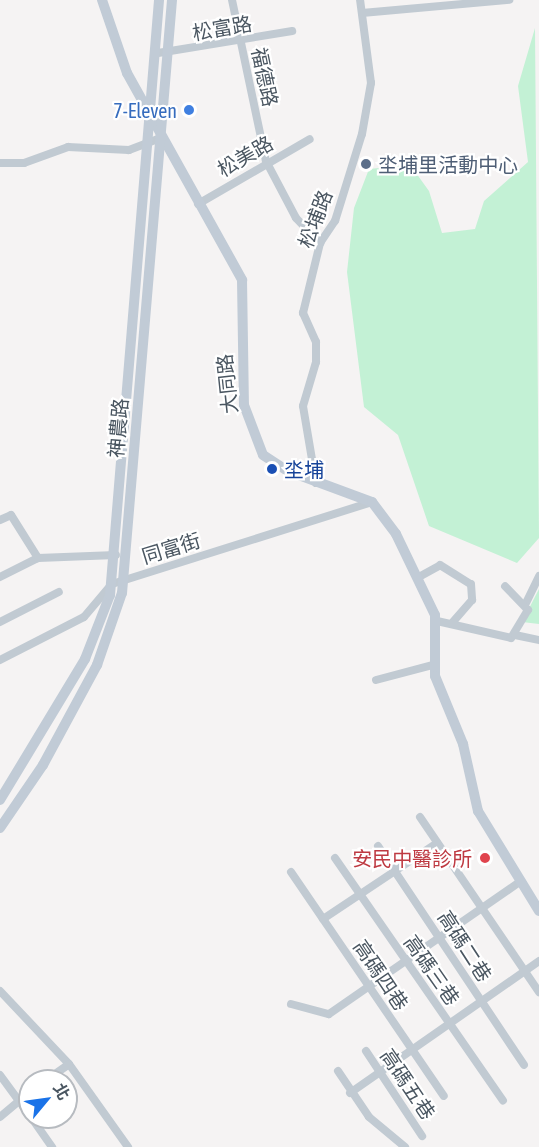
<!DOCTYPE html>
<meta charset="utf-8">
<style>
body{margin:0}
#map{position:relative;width:539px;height:1147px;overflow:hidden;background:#f5f3f3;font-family:"Asap Condensed","Noto Sans TC",sans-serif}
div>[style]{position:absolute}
.green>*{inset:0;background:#c3f1d5}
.street>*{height:8px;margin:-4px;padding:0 4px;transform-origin:4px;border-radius:4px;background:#c1cad2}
.secondary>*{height:10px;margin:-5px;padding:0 5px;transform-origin:5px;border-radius:5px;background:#c1cbd6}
.dots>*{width:16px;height:16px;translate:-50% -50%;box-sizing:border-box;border:3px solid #fff;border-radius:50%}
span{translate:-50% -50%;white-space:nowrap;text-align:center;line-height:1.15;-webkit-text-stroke:4.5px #fff;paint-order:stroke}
.street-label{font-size:20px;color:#4a5661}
.shop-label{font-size:20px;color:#366cbe}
.right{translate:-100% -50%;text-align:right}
.service-label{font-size:20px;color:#4e5e75}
.left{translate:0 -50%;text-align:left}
.transit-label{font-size:20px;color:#164399}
.health-label{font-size:20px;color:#be3a42}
.north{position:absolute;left:18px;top:1069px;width:60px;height:60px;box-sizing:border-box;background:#fff;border:2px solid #b7bbc0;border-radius:50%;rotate:61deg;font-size:16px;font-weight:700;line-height:24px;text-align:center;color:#4a5661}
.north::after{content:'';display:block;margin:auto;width:21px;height:27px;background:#1a73e8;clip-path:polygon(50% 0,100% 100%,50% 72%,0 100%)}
</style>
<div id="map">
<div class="green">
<div style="clip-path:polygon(535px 28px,539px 538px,517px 563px,429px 526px,398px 435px,364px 407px,347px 272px,354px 208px,369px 169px,399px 166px,416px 173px,429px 191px,442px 233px,475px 229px,484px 201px,528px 162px,518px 86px)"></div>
<div style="clip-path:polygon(539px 589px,539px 624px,522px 622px)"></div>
</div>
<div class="street">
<div style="left:232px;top:0;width:165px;rotate:78.1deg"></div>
<div style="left:266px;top:161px;width:64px;rotate:62.2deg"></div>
<div style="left:296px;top:218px;width:35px;rotate:46deg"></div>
<div style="left:362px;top:13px;width:148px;rotate:-5.1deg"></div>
<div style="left:158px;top:53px;width:136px;rotate:-9.3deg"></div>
<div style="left:0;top:163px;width:24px"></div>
<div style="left:24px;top:163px;width:47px;rotate:-20deg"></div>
<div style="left:68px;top:147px;width:61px;rotate:2.8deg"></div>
<div style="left:129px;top:150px;width:33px;rotate:-21deg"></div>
<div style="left:198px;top:204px;width:129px;rotate:-30.1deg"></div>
<div style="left:316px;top:483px;width:78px;rotate:-99.6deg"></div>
<div style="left:303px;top:406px;width:46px;rotate:-73.5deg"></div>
<div style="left:316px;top:362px;width:20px;rotate:-90deg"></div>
<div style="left:316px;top:342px;width:32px;rotate:-114deg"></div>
<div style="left:303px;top:313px;width:72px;rotate:-76.3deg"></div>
<div style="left:320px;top:243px;width:27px;rotate:-56deg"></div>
<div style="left:335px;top:221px;width:91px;rotate:-72.8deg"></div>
<div style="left:362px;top:134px;width:52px;rotate:-80deg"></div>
<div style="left:371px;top:83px;width:84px;rotate:-97.5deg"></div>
<div style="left:0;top:520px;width:12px;rotate:-24deg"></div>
<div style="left:11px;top:515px;width:51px;rotate:57.9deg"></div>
<div style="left:0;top:577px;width:42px;rotate:-26.6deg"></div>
<div style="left:38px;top:558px;width:78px;rotate:-2.2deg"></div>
<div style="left:417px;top:578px;width:26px;rotate:-29deg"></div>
<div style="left:440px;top:565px;width:36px;rotate:32deg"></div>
<div style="left:471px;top:584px;width:16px;rotate:86deg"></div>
<div style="left:472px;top:600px;width:29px;rotate:131deg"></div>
<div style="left:526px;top:603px;width:30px;rotate:-64deg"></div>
<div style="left:437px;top:621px;width:76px;rotate:12.9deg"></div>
<div style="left:511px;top:638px;width:33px;rotate:-59deg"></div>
<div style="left:528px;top:610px;width:33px;rotate:-134deg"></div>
<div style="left:0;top:622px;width:66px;rotate:-27deg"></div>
<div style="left:515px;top:635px;width:25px;rotate:12deg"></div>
<div style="left:0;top:660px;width:94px;rotate:-27.1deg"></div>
<div style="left:84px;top:617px;width:43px;rotate:-49.7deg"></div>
<div style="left:112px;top:584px;width:273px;rotate:-17.5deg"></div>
<div style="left:376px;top:680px;width:62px;rotate:-14.9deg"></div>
<div style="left:420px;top:817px;width:212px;rotate:55.8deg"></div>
<div style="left:378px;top:846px;width:263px;rotate:56.3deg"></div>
<div style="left:335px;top:858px;width:295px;rotate:55.3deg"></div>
<div style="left:291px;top:872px;width:271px;rotate:55.7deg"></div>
<div style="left:323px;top:919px;width:137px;rotate:-33.7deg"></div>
<div style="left:0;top:991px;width:100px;rotate:46.6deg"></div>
<div style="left:69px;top:1064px;width:102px;rotate:54.6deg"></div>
<div style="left:291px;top:1004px;width:39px;rotate:15deg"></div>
<div style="left:329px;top:1014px;width:230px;rotate:-34.7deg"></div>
<div style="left:366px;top:1051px;width:102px;rotate:56.6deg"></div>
<div style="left:338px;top:1071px;width:55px;rotate:56deg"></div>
<div style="left:369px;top:1117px;width:47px;rotate:39.8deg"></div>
<div style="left:0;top:1075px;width:51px;rotate:53.8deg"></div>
<div style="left:45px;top:1081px;width:29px;rotate:-35deg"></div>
<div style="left:350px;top:1093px;width:231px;rotate:-34.9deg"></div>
<div style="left:0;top:1117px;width:39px;rotate:-40deg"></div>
<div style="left:31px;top:1117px;width:37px;rotate:55deg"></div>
</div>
<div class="secondary">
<div style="left:102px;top:0;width:77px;rotate:71.1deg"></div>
<div style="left:127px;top:73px;width:237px;rotate:60.9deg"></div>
<div style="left:242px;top:280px;width:125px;rotate:89.1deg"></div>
<div style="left:244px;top:405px;width:53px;rotate:69.2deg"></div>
<div style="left:263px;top:455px;width:30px;rotate:33deg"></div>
<div style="left:288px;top:471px;width:90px;rotate:20.3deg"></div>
<div style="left:372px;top:502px;width:40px;rotate:53deg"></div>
<div style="left:396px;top:534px;width:90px;rotate:64.3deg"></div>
<div style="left:435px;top:615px;width:61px;rotate:90deg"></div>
<div style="left:435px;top:676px;width:74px;rotate:67.6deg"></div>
<div style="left:463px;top:744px;width:69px;rotate:77.4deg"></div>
<div style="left:478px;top:811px;width:117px;rotate:58.6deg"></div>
<div style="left:0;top:800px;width:165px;rotate:-58.9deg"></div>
<div style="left:85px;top:659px;width:69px;rotate:-68.7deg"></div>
<div style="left:110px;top:595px;width:597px;rotate:-85.29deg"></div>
<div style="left:0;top:828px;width:76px;rotate:-55.7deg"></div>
<div style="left:43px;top:765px;width:114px;rotate:-61.6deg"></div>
<div style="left:97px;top:665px;width:76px;rotate:-70.9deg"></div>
<div style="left:122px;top:593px;width:595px;rotate:-85.18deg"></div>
</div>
<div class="dots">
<div style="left:189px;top:110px;background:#3f7fe0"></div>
<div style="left:366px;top:164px;background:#5c6f8a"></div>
<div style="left:272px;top:469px;background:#1a4fb4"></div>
<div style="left:485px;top:858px;background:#e0444e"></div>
</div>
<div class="street-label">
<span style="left:222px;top:28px;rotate:-10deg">松富路</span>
<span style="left:265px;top:77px;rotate:78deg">福德路</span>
<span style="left:245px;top:156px;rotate:-30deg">松美路</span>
<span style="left:315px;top:219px;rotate:-69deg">松埔路</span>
<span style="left:227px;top:384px;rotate:-96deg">大同路</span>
<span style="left:118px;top:428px;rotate:-85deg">神農路</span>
<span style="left:171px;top:548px;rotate:-17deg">同富街</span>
<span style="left:465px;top:946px;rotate:57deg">高碼二巷</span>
<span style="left:432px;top:970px;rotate:55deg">高碼三巷</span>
<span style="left:381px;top:975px;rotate:56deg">高碼四巷</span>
<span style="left:408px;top:1084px;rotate:56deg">高碼五巷</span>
</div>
<div class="shop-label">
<span class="right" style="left:177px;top:110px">7-Eleven</span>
</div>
<div class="service-label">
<span class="left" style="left:378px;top:164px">坔埔里活動中心</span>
</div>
<div class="transit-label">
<span class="left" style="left:284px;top:469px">坔埔</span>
</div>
<div class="health-label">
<span class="right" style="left:472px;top:858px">安民中醫診所</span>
</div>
<div class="north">北</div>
</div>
